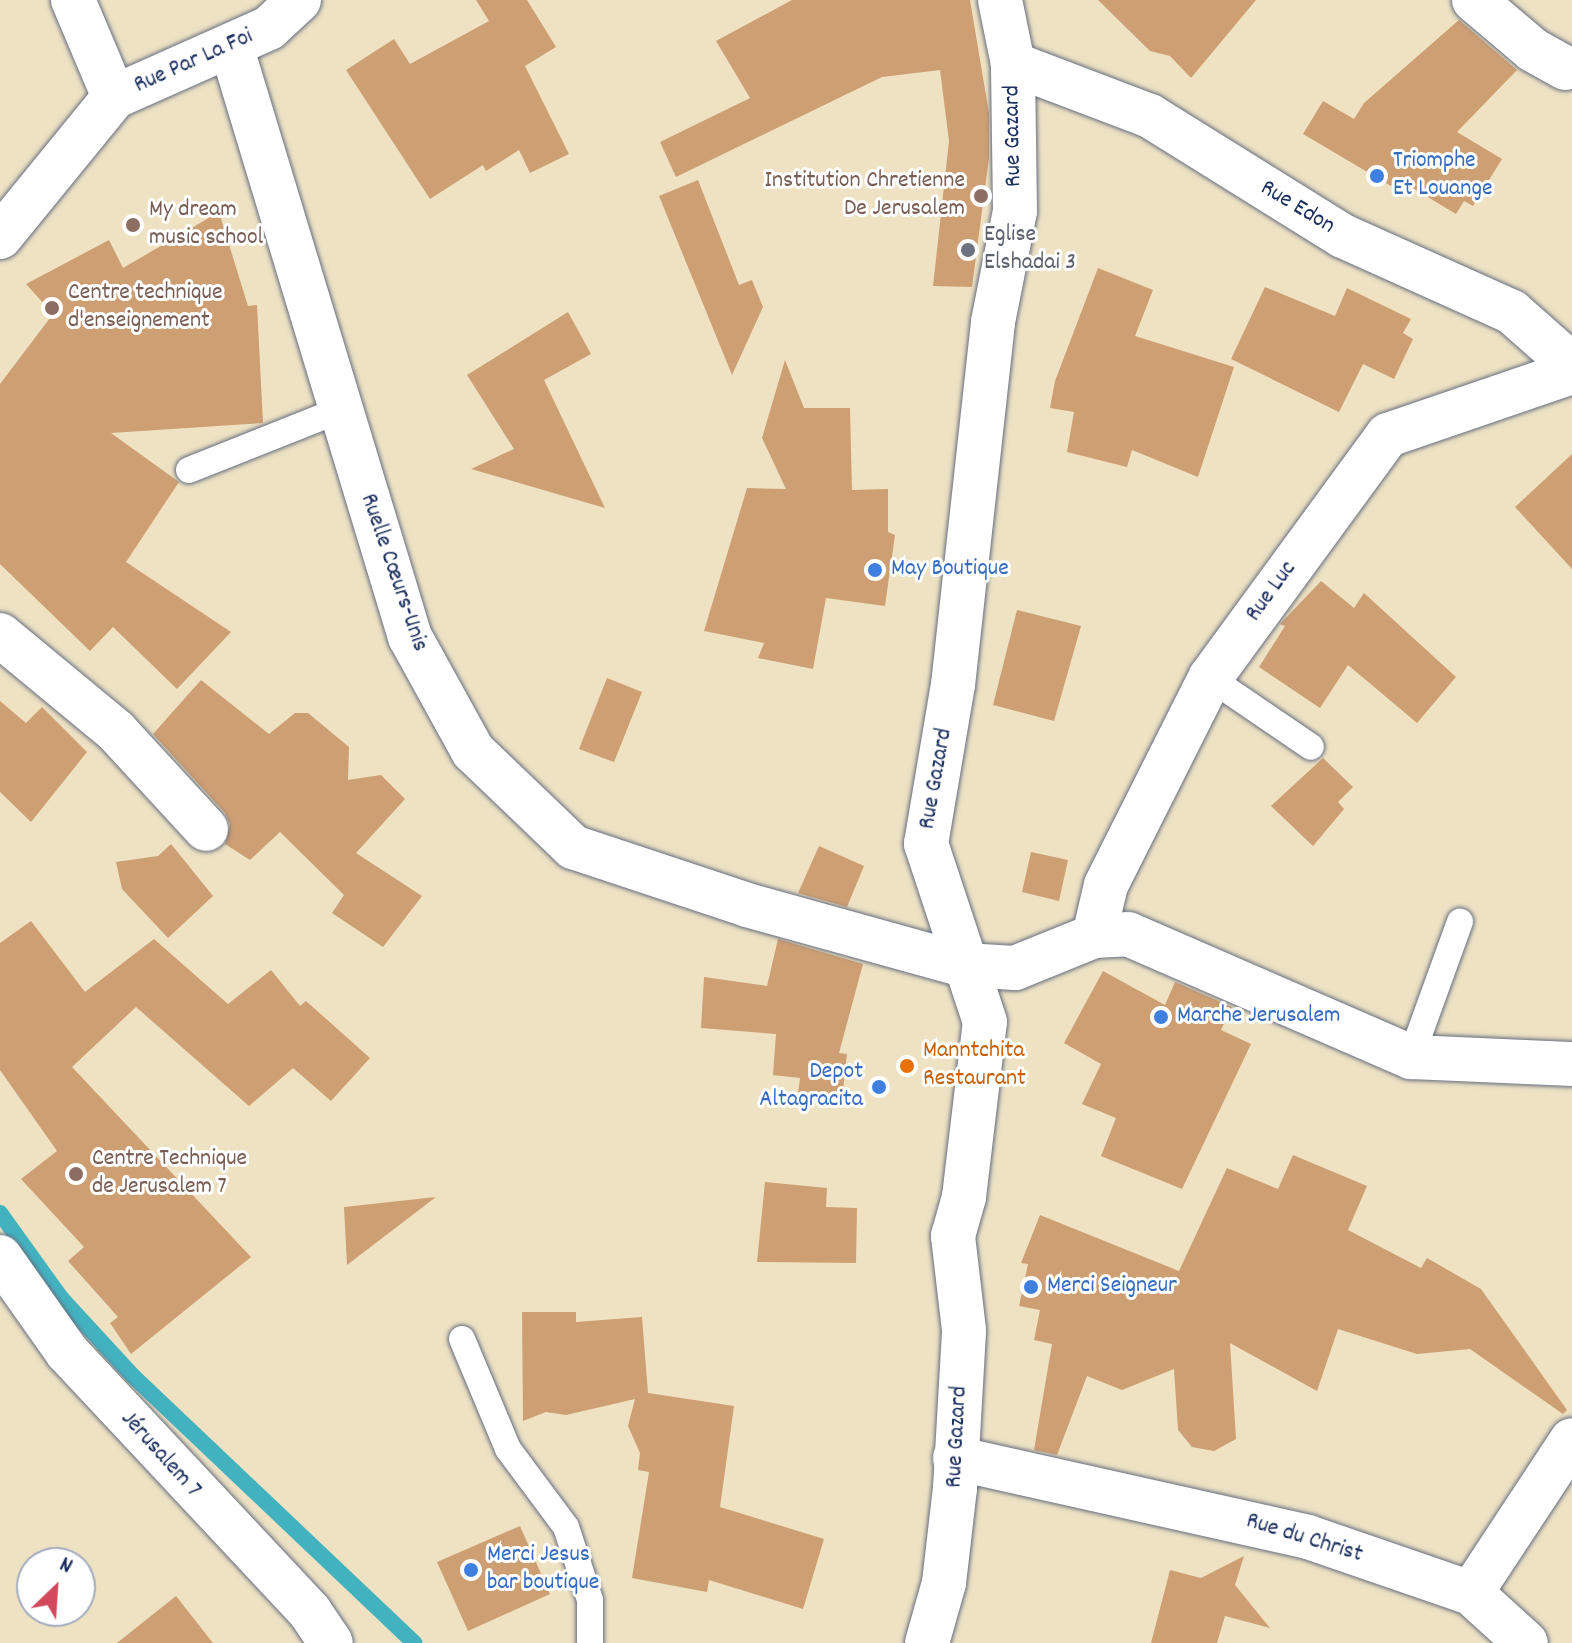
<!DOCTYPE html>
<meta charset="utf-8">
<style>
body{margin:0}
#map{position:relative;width:1572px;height:1643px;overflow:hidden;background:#eee2c3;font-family:Dekko,sans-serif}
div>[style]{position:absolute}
.stream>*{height:16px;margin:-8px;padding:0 8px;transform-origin:8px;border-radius:8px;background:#43b2bf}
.building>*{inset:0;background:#ce9f73}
.roads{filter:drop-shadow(0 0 2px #656e81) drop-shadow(0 0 2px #656e81)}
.service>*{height:26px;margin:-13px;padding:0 13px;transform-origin:13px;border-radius:13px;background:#fff}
.minor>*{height:44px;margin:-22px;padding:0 22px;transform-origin:22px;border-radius:22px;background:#fff}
.dots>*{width:22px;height:22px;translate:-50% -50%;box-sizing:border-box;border:4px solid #fff;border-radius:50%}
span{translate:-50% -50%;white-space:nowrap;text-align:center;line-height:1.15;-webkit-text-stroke:6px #fff;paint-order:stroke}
.street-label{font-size:24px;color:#1b2f5e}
.shop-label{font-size:24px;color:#366cbe}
.left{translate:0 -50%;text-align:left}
.right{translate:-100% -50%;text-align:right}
.education-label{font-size:24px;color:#785e54}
.worship-label{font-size:24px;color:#5b616d}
.food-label{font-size:24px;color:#c56008}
.north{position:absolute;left:16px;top:1547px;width:80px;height:80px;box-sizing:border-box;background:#fff;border:2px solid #a4acbf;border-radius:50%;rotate:25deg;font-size:22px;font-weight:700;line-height:32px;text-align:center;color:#1b2f5e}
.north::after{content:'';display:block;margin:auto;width:28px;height:36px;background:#d1495b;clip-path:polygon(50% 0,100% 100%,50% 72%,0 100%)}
</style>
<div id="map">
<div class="stream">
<div style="left:0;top:1213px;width:105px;rotate:54.3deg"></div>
<div style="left:61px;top:1298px;width:106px;rotate:47.3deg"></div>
<div style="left:133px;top:1376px;width:388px;rotate:43.5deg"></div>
</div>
<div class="building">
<div style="clip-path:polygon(476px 0,527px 0,556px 47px,525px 66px,569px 154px,530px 173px,519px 150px,486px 171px,483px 165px,430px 199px,346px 70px,394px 39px,410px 64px,489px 21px)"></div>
<div style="clip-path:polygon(792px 0,970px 0,989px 113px,989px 158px,972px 287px,933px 286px,949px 141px,940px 70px,882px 77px,676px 177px,660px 142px,750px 98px,716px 41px)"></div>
<div style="clip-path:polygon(1098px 0,1256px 0,1191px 78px,1170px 56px,1150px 51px)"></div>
<div style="clip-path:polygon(1459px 20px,1517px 70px,1457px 132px,1502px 159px,1473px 206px,1464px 201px,1456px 214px,1396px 178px,1391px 186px,1303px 134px,1323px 101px,1354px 119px,1364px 103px)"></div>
<div style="clip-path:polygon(698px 180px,739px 285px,752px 280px,763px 307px,732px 375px,659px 196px)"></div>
<div style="clip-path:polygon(219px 212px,248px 306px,257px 305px,263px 423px,111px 433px,179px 482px,126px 562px,231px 632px,177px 689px,113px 627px,90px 651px,0 564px,0 384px,53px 314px,26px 284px,109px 240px,123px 268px)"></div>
<div style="clip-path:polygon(1098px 268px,1153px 290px,1135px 336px,1234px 367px,1198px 477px,1132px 450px,1127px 467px,1067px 452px,1074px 412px,1050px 408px,1055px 381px)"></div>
<div style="clip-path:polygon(1265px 287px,1335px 316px,1347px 288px,1411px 319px,1403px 333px,1413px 339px,1394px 379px,1363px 364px,1339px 412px,1231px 359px)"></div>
<div style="clip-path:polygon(568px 312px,591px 354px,544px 380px,605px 508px,471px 469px,514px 449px,467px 375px)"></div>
<div style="clip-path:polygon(785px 360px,804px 408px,850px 408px,852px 490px,888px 489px,888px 532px,895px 535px,885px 606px,826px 598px,813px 669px,758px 658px,764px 643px,704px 631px,747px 488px,786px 489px,762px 438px)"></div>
<div style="clip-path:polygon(1572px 454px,1572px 569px,1515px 507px)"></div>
<div style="clip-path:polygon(1321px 581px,1354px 608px,1364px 593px,1456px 677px,1417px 723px,1348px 665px,1320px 708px,1259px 667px,1285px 626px,1280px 624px)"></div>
<div style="clip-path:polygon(1017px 610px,1081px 626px,1054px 721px,993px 705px)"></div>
<div style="clip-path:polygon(607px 678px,642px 692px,614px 762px,579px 749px)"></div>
<div style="clip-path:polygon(201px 680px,269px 734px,295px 713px,308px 713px,349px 747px,348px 780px,381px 775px,405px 799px,356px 853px,422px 896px,383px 947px,332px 913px,344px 895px,280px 832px,250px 860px,225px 844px,230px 824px,225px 813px,153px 734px)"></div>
<div style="clip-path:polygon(0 701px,26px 723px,42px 707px,87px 752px,31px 822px,0 792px)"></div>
<div style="clip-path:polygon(1323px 758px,1353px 787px,1338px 802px,1344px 809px,1313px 846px,1271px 806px)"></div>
<div style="clip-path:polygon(171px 844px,213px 896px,168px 938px,122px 889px,116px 862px,158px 856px)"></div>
<div style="clip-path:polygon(819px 846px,864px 866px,847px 907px,798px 893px)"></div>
<div style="clip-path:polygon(1031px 852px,1068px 860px,1059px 901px,1022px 892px)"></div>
<div style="clip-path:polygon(31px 921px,85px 992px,154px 939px,228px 1004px,271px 970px,300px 1006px,306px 1001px,370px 1058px,331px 1101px,293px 1068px,249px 1106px,136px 1007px,72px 1067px,251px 1257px,131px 1354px,110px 1323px,118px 1317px,68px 1261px,84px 1247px,21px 1179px,57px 1151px,0 1070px,0 943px)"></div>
<div style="clip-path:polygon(778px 939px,863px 964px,839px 1053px,847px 1054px,842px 1099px,798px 1094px,800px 1078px,773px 1075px,776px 1034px,701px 1028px,704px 977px,767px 986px)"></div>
<div style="clip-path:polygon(1103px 971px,1165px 1005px,1175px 982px,1232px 1007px,1221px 1030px,1251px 1044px,1182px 1189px,1101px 1156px,1116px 1118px,1082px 1104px,1101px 1064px,1064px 1043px)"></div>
<div style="clip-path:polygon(1293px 1155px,1367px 1186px,1348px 1230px,1421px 1268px,1427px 1258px,1481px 1289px,1567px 1410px,1563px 1414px,1470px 1349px,1417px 1354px,1338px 1329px,1317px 1391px,1230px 1343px,1236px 1439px,1214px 1451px,1192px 1447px,1178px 1430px,1174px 1369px,1122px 1390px,1087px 1376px,1057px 1455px,1034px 1450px,1052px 1344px,1034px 1340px,1040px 1310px,1019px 1306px,1028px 1264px,1021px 1263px,1040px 1215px,1179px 1271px,1227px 1168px,1278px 1189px)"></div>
<div style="clip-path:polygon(765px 1182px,827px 1188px,826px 1207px,857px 1208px,856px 1263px,757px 1262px)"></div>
<div style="clip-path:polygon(436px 1197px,347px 1265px,344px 1207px)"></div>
<div style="clip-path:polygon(522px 1312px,576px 1312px,576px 1322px,642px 1317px,648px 1393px,734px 1406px,720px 1507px,824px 1539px,803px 1609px,709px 1580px,707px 1592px,632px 1578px,649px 1472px,638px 1470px,640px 1453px,628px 1426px,635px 1399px,566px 1415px,546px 1412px,523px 1421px)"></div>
<div style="clip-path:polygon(520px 1526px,550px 1594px,468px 1631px,437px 1562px)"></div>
<div style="clip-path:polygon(1244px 1556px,1235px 1585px,1270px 1628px,1225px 1616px,1217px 1643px,1151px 1643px,1170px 1570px,1201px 1578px)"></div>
<div style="clip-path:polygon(176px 1596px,213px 1643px,117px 1643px)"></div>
</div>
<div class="roads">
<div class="service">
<div style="left:189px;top:470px;width:162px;rotate:-21.7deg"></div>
<div style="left:1210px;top:678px;width:122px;rotate:34.3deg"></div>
<div style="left:1411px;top:1057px;width:144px;rotate:-70.1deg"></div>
<div style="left:462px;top:1339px;width:119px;rotate:67.3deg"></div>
<div style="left:508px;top:1449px;width:97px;rotate:53.4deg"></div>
<div style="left:566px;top:1527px;width:77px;rotate:71.8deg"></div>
<div style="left:590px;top:1600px;width:43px;rotate:90deg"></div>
</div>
<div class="minor">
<div style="left:73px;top:0;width:105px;rotate:67.1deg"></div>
<div style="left:1474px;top:0;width:77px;rotate:40.3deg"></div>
<div style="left:1533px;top:50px;width:37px;rotate:29deg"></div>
<div style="left:231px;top:46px;width:618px;rotate:73.15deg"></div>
<div style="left:410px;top:637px;width:130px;rotate:61.1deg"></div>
<div style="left:473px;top:751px;width:139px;rotate:43.8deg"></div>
<div style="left:573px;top:847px;width:183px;rotate:18.4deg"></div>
<div style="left:747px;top:905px;width:225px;rotate:15.5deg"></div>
<div style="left:964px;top:965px;width:51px;rotate:3.4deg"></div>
<div style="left:1015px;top:968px;width:85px;rotate:-22.1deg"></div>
<div style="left:1094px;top:936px;width:34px;rotate:-3deg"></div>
<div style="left:1128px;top:934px;width:309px;rotate:23.5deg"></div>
<div style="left:1411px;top:1057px;width:161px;rotate:2.5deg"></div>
<div style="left:1013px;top:64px;width:147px;rotate:20.8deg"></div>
<div style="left:1150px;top:116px;width:227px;rotate:31.9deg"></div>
<div style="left:1343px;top:236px;width:185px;rotate:24.2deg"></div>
<div style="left:1512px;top:312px;width:80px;rotate:41.5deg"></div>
<div style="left:0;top:237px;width:181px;rotate:-50.8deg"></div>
<div style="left:114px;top:97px;width:170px;rotate:-24deg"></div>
<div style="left:269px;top:28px;width:41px;rotate:-43deg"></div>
<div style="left:0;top:635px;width:151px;rotate:39.6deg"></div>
<div style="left:116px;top:731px;width:133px;rotate:47.4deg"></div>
<div style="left:1094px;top:936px;width:52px;rotate:-76.8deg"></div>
<div style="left:1106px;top:885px;width:232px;rotate:-63.3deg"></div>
<div style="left:1210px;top:678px;width:301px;rotate:-53.8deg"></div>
<div style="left:1388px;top:435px;width:194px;rotate:-18.9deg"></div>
<div style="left:0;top:1257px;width:116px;rotate:54.8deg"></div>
<div style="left:67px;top:1352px;width:356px;rotate:46.9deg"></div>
<div style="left:310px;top:1612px;width:37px;rotate:56deg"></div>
<div style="left:955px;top:1458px;width:362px;rotate:12.6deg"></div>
<div style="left:1308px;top:1537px;width:172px;rotate:19deg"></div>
<div style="left:1471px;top:1593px;width:183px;rotate:-56.6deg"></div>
<div style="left:1471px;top:1593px;width:74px;rotate:42.3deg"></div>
<div style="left:927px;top:1643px;width:62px;rotate:-74.2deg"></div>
<div style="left:944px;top:1583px;width:96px;rotate:-83.4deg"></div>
<div style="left:955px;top:1488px;width:158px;rotate:-86.7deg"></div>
<div style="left:964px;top:1330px;width:95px;rotate:-96.7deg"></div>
<div style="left:953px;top:1236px;width:41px;rotate:-74.2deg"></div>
<div style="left:964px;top:1197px;width:176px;rotate:-83.2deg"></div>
<div style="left:985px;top:1022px;width:188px;rotate:-108.3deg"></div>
<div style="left:926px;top:844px;width:161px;rotate:-80.4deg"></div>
<div style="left:953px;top:685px;width:365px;rotate:-83.7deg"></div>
<div style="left:993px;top:322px;width:113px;rotate:-78.8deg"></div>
<div style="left:1015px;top:211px;width:147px;rotate:-90.8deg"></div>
<div style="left:1013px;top:64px;width:65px;rotate:-101.5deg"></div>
</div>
</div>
<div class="dots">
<div style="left:1377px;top:176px;background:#3f7fe0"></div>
<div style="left:981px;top:196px;background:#8d6e63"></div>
<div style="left:133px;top:225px;background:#8d6e63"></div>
<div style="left:968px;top:250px;background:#6b7280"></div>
<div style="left:52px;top:308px;background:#8d6e63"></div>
<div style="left:875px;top:570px;background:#3f7fe0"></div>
<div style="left:1161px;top:1017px;background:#3f7fe0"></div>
<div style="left:907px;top:1066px;background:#e8710a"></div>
<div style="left:879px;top:1087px;background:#3f7fe0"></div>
<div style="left:76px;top:1174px;background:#8d6e63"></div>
<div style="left:1031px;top:1287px;background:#3f7fe0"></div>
<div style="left:471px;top:1570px;background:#3f7fe0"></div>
</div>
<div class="street-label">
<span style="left:194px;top:62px;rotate:-24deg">Rue Par La Foi</span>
<span style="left:1014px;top:136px;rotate:-91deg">Rue Gazard</span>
<span style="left:1297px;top:208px;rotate:31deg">Rue Edon</span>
<span style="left:393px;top:573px;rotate:71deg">Ruelle Cœurs-Unis</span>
<span style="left:1272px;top:592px;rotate:-54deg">Rue Luc</span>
<span style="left:937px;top:779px;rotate:-80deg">Rue Gazard</span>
<span style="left:958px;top:1437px;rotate:-87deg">Rue Gazard</span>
<span style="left:160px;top:1455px;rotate:48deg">Jérusalem 7</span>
<span style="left:1304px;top:1539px;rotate:17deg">Rue du Christ</span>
</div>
<div class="shop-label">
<span class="left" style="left:1393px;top:176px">Triomphe<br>Et Louange</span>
<span class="left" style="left:891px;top:570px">May Boutique</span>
<span class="left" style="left:1177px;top:1017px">Marche Jerusalem</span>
<span class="right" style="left:863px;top:1087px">Depot<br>Altagracita</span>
<span class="left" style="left:1047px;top:1287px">Merci Seigneur</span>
<span class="left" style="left:487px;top:1570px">Merci Jesus<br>bar boutique</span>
</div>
<div class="education-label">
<span class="right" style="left:965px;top:196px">Institution Chretienne<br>De Jerusalem</span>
<span class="left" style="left:149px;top:225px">My dream<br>music school</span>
<span class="left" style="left:68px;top:308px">Centre technique<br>d'enseignement</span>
<span class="left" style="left:92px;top:1174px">Centre Technique<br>de Jerusalem 7</span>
</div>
<div class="worship-label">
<span class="left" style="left:984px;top:250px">Eglise<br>Elshadai 3</span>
</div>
<div class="food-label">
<span class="left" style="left:923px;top:1066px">Manntchita<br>Restaurant</span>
</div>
<div class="north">N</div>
</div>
